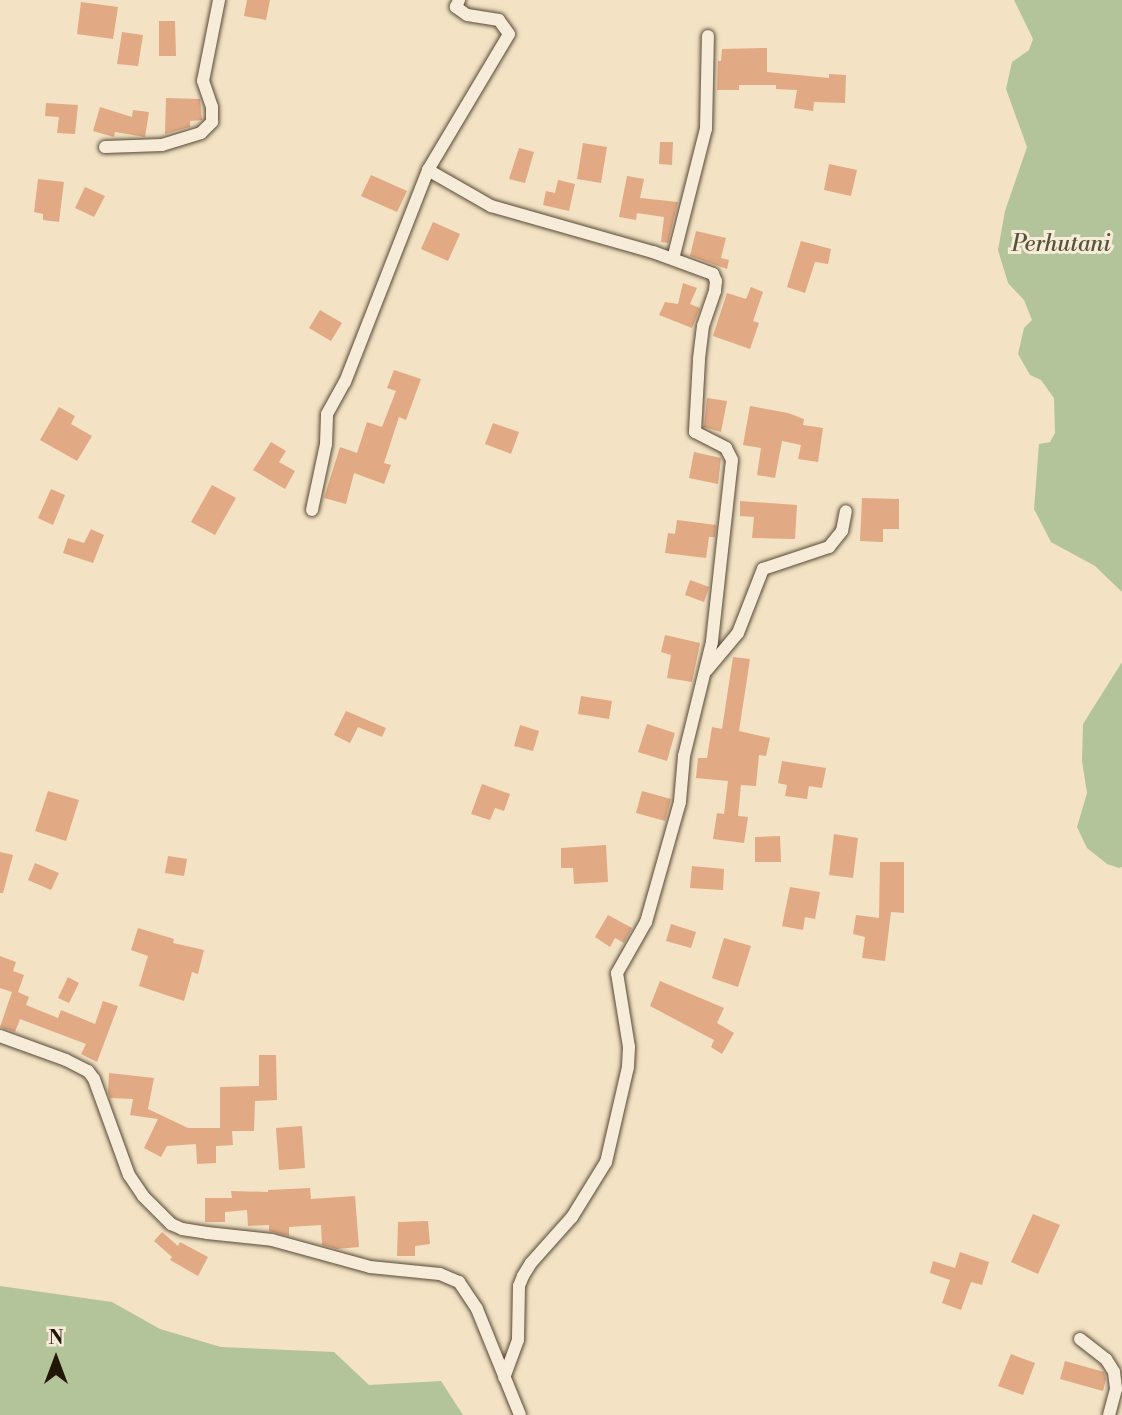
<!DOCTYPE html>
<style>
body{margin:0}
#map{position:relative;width:1122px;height:1415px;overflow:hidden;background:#f3e2c4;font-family:"Libre Bodoni",serif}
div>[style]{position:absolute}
.green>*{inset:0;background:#b4c49a}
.building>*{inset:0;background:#e1a984}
.roads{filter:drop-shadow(0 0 2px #564935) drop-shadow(0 0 2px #564935)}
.minor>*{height:12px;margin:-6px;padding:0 6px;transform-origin:6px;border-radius:6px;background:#f7ecd9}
span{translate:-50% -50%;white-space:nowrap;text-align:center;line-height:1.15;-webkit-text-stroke:6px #f7ecd9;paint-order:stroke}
.park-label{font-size:23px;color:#555339;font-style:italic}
.north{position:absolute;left:21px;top:1324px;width:70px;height:70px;-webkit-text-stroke:5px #f7ecd9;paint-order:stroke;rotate:0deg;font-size:19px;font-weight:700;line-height:28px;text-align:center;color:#221605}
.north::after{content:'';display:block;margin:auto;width:24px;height:32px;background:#221605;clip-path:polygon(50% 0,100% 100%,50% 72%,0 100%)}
</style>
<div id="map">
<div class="green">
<div style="clip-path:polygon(1014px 0,1122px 0,1122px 592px,1095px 566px,1051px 542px,1034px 509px,1039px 444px,1050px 442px,1055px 433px,1054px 398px,1041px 380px,1030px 375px,1018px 354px,1024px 328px,1032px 320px,1024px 300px,1008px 283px,998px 250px,1005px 211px,1027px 147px,1006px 89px,1012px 62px,1029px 50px,1033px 39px)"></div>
<div style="clip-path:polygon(1122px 662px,1122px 867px,1119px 868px,1107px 864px,1087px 848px,1077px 827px,1087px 793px,1082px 761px,1083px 724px)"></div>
<div style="clip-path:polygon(0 1286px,112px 1302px,160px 1329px,221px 1347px,334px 1352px,369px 1385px,441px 1381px,463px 1415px,0 1415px)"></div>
</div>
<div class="building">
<div style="clip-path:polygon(247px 0,270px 0,266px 20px,244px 16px)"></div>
<div style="clip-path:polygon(81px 2px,118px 7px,113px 39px,77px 34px)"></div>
<div style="clip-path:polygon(159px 21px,175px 21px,176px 56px,159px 56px)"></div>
<div style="clip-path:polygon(122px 32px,143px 35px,138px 66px,117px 64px)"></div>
<div style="clip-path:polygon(767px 48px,767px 72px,829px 78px,829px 74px,846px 75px,845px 103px,814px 102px,813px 111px,794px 108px,797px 90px,776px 89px,776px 85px,739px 85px,739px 90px,717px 90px,718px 61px,721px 61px,722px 49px)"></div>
<div style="clip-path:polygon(166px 98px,200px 99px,202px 120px,190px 121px,190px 127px,165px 134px)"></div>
<div style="clip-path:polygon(46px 103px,78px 105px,75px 134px,57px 133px,59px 117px,45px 116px)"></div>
<div style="clip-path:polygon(100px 107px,132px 117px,133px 110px,149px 112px,145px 137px,115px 132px,114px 137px,93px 131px)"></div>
<div style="clip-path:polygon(660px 142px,673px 142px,672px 165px,659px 164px)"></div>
<div style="clip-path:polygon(583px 143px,607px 147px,601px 183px,577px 179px)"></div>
<div style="clip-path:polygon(519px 148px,534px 152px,525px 183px,509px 179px)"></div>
<div style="clip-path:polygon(829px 164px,857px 170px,851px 196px,824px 190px)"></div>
<div style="clip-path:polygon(371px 175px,407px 191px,397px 212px,361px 196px)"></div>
<div style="clip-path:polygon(627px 176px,644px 179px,640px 198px,678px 202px,668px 243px,661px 242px,664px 217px,637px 213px,636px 220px,619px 217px)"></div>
<div style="clip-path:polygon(38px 179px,64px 182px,59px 222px,43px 220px,43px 214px,34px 212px)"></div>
<div style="clip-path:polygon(558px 180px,575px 184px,569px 211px,543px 205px,546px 191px,555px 193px)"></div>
<div style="clip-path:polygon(85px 187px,105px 196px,94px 217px,75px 208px)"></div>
<div style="clip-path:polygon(433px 222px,460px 234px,448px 261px,421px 249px)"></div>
<div style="clip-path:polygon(696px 231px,726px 238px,721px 258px,729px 260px,727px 269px,690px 256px)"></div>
<div style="clip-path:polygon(801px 241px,831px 249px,828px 264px,815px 262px,805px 293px,787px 287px)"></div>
<div style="clip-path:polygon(683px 283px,697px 288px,690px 304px,700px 308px,692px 328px,659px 315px,665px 302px,678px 304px)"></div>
<div style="clip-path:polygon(751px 287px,763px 292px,753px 321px,759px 323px,750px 349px,713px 336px,727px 293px,746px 299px)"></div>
<div style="clip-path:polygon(320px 310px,342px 323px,331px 341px,309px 328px)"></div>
<div style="clip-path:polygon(394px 370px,421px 379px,406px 420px,399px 417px,384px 463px,391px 465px,384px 484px,354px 473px,346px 504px,324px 498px,340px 447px,357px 453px,367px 422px,382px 427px,396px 391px,387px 388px)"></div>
<div style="clip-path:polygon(707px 398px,727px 401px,721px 432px,704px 427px)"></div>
<div style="clip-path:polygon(750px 406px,788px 413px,804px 419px,803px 425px,823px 428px,818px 462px,798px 459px,801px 445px,782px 441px,775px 478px,757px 475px,761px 448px,743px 445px)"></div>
<div style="clip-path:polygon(59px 407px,75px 416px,71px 424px,92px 436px,77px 461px,40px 440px)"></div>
<div style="clip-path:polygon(493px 423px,519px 432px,511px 454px,485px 444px)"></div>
<div style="clip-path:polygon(271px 442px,286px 451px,279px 462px,295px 471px,285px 489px,253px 470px)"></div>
<div style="clip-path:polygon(694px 452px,721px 458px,718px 484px,689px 478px)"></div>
<div style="clip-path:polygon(212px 485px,236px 498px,215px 535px,191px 522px)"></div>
<div style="clip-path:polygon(51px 489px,65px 495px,53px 525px,38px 518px)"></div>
<div style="clip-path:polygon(862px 498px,899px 499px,899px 529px,883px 529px,883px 542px,860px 541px)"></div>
<div style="clip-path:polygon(740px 501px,797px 505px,795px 539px,752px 538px,754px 517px,740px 516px)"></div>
<div style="clip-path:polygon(677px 520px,716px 525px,715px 537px,709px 537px,706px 558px,665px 553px,668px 533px,675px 534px)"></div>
<div style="clip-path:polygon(91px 529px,104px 535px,93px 563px,63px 553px,68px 538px,84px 543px)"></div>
<div style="clip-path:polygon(690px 580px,709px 587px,704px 602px,685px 595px)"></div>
<div style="clip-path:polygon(665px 635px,700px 643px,692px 682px,667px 678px,671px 655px,661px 652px)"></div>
<div style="clip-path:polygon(733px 657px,750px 659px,739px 731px,770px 738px,766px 756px,759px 755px,756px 786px,741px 785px,738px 816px,748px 817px,744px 843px,713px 839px,717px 813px,724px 814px,728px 781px,696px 778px,698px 758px,707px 758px,712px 727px,722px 729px)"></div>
<div style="clip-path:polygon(581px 696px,612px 701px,609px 719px,578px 714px)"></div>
<div style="clip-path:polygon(346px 711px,386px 728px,382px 737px,358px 727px,350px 743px,334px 735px)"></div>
<div style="clip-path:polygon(647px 724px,675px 733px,667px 761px,638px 752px)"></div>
<div style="clip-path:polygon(520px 725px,539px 731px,533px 751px,514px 746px)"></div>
<div style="clip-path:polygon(782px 761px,826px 768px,822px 788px,809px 786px,807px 799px,785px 796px,787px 785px,778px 783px)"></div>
<div style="clip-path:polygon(482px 784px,510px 794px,504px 811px,495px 808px,490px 820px,471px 814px)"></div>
<div style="clip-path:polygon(48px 791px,79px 800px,66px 841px,35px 831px)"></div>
<div style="clip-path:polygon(642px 791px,671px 799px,665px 821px,636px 813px)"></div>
<div style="clip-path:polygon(834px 834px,858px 838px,853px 878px,829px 875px)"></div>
<div style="clip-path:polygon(780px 836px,781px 862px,755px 862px,755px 837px)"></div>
<div style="clip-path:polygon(606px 845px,608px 882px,574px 884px,573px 868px,561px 868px,561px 848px)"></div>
<div style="clip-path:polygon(0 852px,13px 855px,3px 893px,0 893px)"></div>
<div style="clip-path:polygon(168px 856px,187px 859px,184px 876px,165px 873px)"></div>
<div style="clip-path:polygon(880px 862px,904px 862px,904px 913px,891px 912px,885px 961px,862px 958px,865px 937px,853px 934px,856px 915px,879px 918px)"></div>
<div style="clip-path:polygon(35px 863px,59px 873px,51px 890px,28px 880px)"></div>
<div style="clip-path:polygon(692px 866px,724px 869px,723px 890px,690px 888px)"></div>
<div style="clip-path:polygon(790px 887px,820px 892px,815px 919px,805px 917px,803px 930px,782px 926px)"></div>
<div style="clip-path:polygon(608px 915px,632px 928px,624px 943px,615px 938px,610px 947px,595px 937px)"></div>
<div style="clip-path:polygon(671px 924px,696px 932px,691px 948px,666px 941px)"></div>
<div style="clip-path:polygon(138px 928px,174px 939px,173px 943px,204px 950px,198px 974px,192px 972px,184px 1001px,139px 986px,148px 956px,131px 950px)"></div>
<div style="clip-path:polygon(724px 938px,751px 946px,738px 987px,712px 978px)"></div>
<div style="clip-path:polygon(0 956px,16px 962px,13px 971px,24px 975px,18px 992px,29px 997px,26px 1005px,58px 1018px,61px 1010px,95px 1024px,103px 1001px,118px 1006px,97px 1062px,81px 1054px,86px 1044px,20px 1019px,15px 1032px,0 1027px,12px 992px,0 988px)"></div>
<div style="clip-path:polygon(68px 977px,79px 983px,69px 1003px,58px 998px)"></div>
<div style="clip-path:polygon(660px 981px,724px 1008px,717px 1023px,734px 1033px,722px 1054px,711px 1047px,714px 1040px,650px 1006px)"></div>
<div style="clip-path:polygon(259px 1055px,276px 1055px,277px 1100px,255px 1101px,254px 1131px,232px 1131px,233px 1145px,216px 1146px,216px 1163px,197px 1164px,196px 1144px,167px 1146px,161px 1157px,144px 1148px,158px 1119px,130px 1115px,133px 1099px,110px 1098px,108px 1092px,109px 1073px,154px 1078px,148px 1109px,188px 1128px,220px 1128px,220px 1087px,259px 1086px)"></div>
<div style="clip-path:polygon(302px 1126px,305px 1168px,279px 1170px,276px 1128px)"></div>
<div style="clip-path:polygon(310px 1188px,311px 1199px,355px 1196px,359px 1247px,337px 1249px,322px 1245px,321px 1225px,289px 1227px,289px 1236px,269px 1231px,269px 1225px,248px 1226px,247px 1210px,225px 1212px,225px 1222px,205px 1222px,205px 1198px,232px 1198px,231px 1191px,268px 1192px,268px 1190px)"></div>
<div style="clip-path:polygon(1033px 1214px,1060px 1225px,1038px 1274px,1011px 1262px)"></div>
<div style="clip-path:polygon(428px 1221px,430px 1244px,415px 1246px,415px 1256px,397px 1256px,398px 1222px)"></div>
<div style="clip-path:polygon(162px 1232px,178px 1246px,180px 1242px,208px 1257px,198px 1276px,170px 1260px,172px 1257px,154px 1241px)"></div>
<div style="clip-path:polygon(960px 1252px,989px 1262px,982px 1285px,971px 1282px,961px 1310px,942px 1303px,950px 1280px,930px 1273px,933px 1261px,955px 1268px)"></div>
<div style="clip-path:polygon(1011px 1354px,1035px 1363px,1023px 1395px,998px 1386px)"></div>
<div style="clip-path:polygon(1065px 1361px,1104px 1372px,1106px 1379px,1103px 1391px,1060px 1379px)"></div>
</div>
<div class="roads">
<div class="minor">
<div style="left:105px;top:147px;width:57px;rotate:-2deg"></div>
<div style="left:162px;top:145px;width:41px;rotate:-17.1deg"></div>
<div style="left:201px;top:133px;width:16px;rotate:-45deg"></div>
<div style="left:212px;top:122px;width:15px;rotate:-90deg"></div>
<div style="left:212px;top:107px;width:28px;rotate:-109deg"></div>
<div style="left:203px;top:81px;width:83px;rotate:-78.8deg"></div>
<div style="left:428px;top:170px;width:73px;rotate:29.7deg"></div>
<div style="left:491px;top:206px;width:168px;rotate:15.9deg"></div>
<div style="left:653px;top:252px;width:64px;rotate:20.1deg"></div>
<div style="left:713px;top:274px;width:8px;rotate:67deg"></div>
<div style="left:716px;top:281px;width:10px;rotate:96deg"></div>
<div style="left:715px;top:291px;width:37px;rotate:109deg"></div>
<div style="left:703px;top:326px;width:34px;rotate:97deg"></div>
<div style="left:699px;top:360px;width:72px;rotate:93.2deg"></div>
<div style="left:695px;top:432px;width:35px;rotate:27deg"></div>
<div style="left:726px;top:448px;width:13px;rotate:63deg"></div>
<div style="left:732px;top:460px;width:183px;rotate:96.3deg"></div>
<div style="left:712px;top:642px;width:117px;rotate:103.8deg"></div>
<div style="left:684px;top:756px;width:46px;rotate:95deg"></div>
<div style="left:680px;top:802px;width:125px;rotate:105.8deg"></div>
<div style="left:646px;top:922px;width:59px;rotate:119.6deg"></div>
<div style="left:617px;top:973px;width:75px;rotate:80.8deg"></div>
<div style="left:629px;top:1047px;width:20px;rotate:93deg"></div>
<div style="left:628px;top:1067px;width:98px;rotate:103deg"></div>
<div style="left:606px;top:1162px;width:65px;rotate:121.7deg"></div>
<div style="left:572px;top:1217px;width:62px;rotate:131.7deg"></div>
<div style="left:531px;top:1263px;width:15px;rotate:122deg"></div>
<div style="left:523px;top:1276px;width:11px;rotate:112deg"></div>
<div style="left:519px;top:1286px;width:54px;rotate:91.1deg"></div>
<div style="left:518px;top:1340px;width:40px;rotate:110.2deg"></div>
<div style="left:673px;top:259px;width:134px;rotate:-75.8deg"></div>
<div style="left:706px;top:129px;width:93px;rotate:-88.8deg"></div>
<div style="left:312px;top:510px;width:67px;rotate:-78deg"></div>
<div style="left:326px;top:444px;width:30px;rotate:-88deg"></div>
<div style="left:327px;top:414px;width:37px;rotate:-61deg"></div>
<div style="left:345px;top:382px;width:228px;rotate:-68.6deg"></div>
<div style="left:428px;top:170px;width:158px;rotate:-59.2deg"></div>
<div style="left:509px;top:34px;width:17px;rotate:-126deg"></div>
<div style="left:499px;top:20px;width:32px;rotate:-171deg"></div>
<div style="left:467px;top:15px;width:14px;rotate:-144deg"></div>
<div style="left:456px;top:7px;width:8px;rotate:-67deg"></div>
<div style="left:707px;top:670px;width:48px;rotate:-50deg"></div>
<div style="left:738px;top:633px;width:69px;rotate:-68.7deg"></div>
<div style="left:763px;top:569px;width:70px;rotate:-18.4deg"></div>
<div style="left:829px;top:547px;width:21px;rotate:-51deg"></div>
<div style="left:842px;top:531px;width:20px;rotate:-79deg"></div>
<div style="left:0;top:1036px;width:70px;rotate:20deg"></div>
<div style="left:66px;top:1060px;width:25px;rotate:27deg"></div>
<div style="left:88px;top:1071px;width:10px;rotate:53deg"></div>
<div style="left:94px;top:1079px;width:102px;rotate:70deg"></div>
<div style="left:129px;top:1175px;width:25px;rotate:56deg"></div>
<div style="left:143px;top:1196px;width:40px;rotate:45deg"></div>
<div style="left:171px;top:1224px;width:12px;rotate:24deg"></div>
<div style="left:182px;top:1229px;width:25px;rotate:9deg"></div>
<div style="left:207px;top:1233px;width:65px;rotate:6.1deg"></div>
<div style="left:272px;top:1240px;width:102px;rotate:15.4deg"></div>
<div style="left:370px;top:1267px;width:70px;rotate:5.7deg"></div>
<div style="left:440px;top:1274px;width:21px;rotate:23deg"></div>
<div style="left:459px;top:1282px;width:32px;rotate:56deg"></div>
<div style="left:477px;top:1309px;width:114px;rotate:67.9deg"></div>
<div style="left:1080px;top:1339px;width:33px;rotate:38deg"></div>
<div style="left:1106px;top:1359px;width:15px;rotate:58deg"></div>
<div style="left:1114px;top:1372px;width:17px;rotate:83deg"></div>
<div style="left:1116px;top:1389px;width:27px;rotate:105deg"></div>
</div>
</div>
<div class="park-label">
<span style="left:1061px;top:244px">Perhutani</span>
</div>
<div class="north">N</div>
</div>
